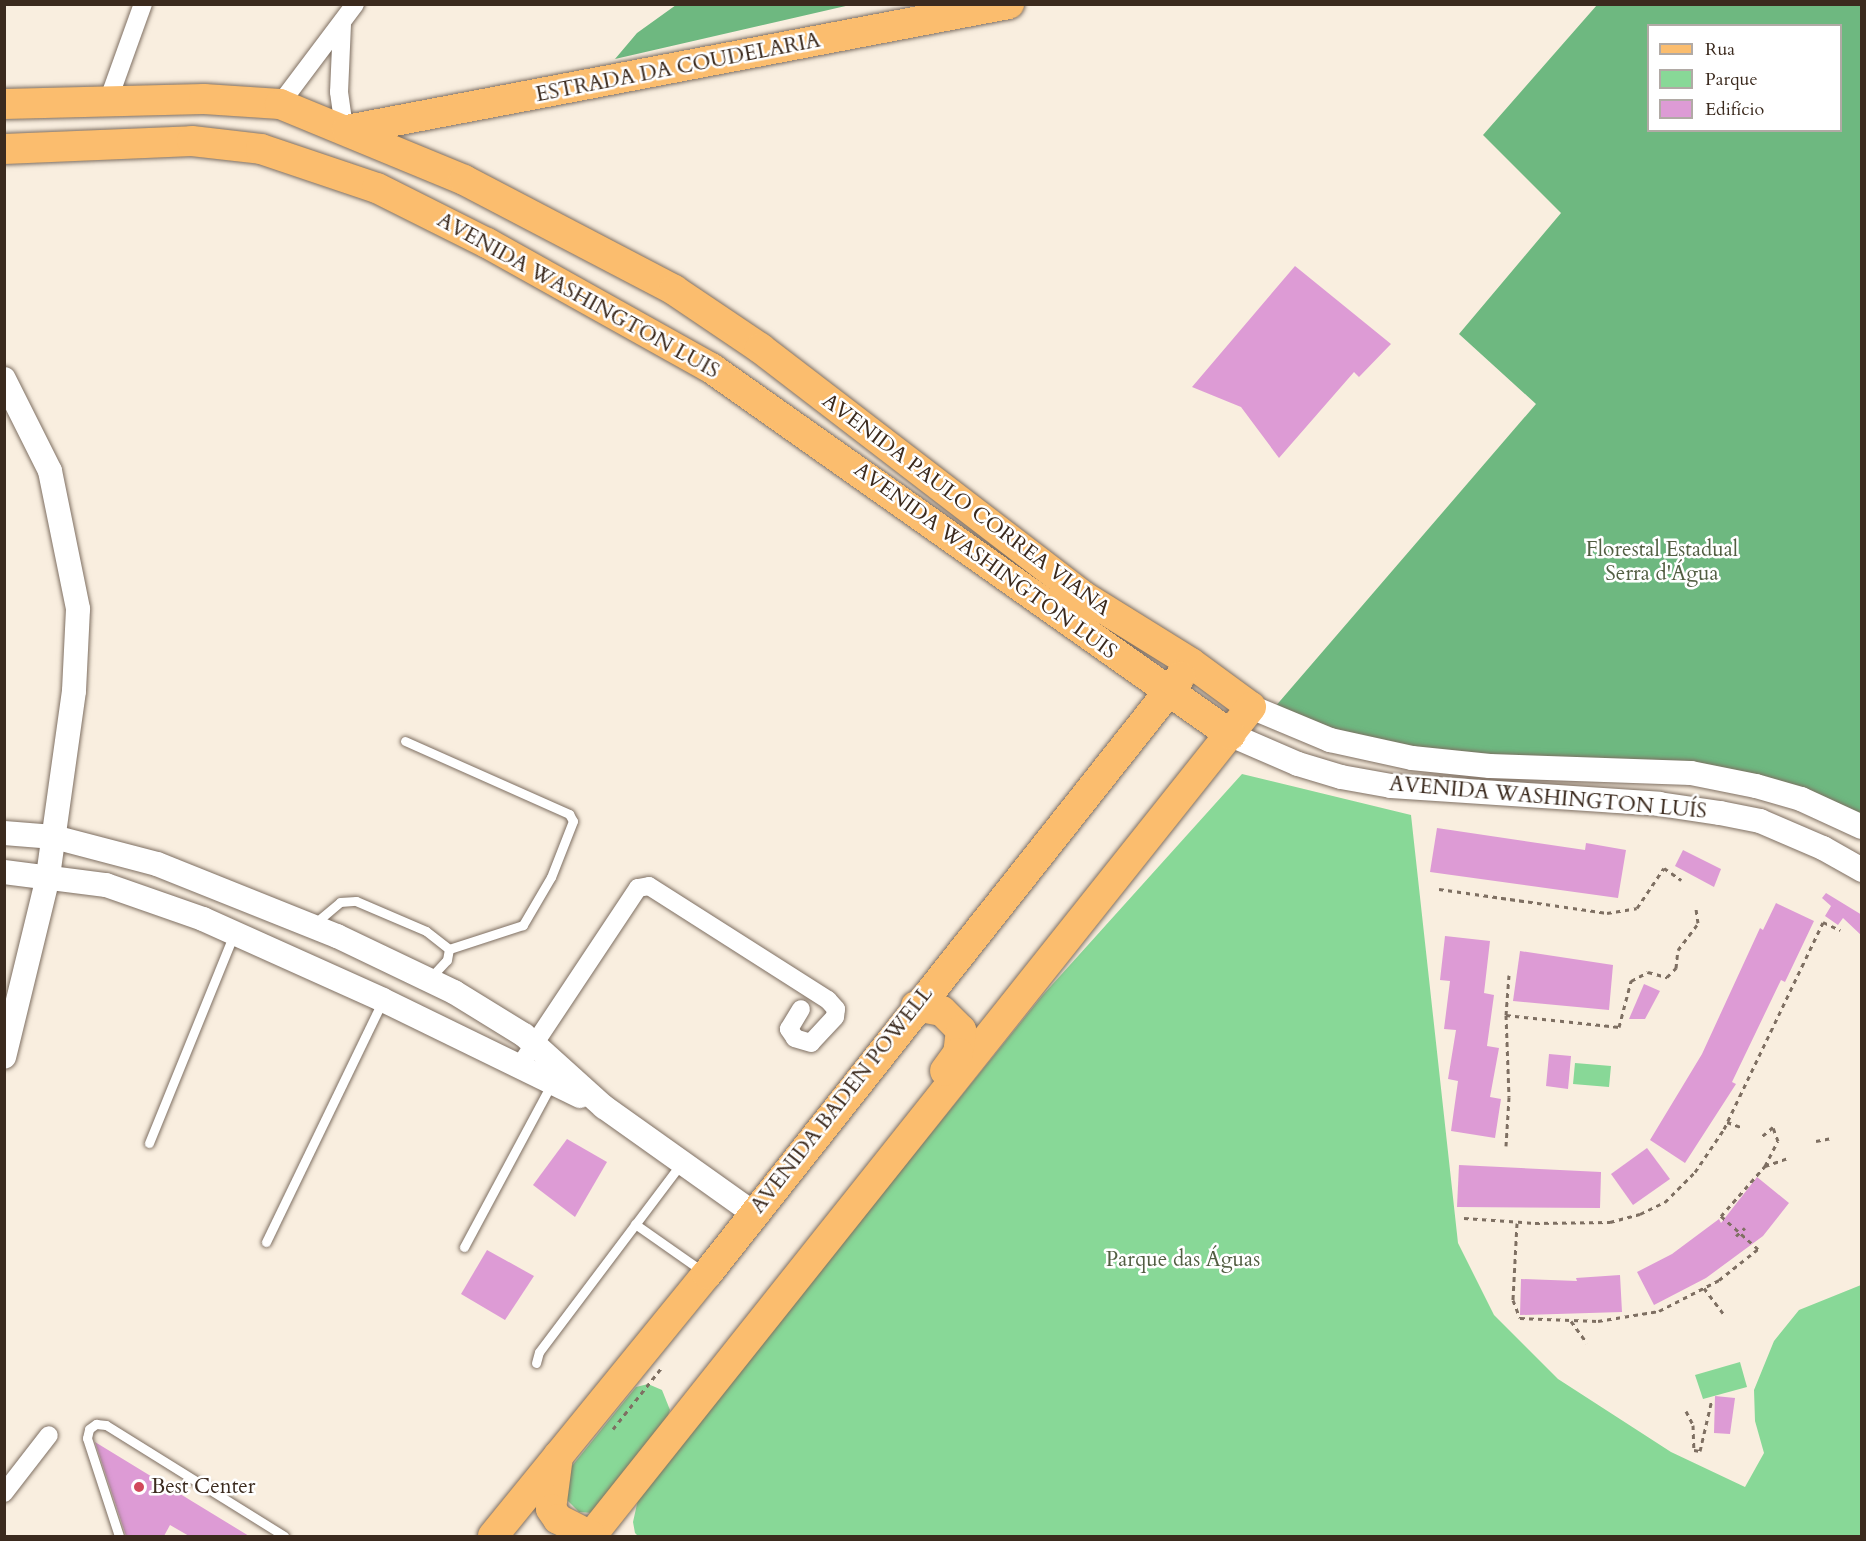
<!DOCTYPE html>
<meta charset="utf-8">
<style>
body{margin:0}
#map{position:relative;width:1866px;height:1541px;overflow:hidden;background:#f9eedf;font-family:Cardo,serif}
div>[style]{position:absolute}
.green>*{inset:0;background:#88d897}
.forest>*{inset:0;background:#6eb880}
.building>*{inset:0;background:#dd9bd5}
.path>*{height:3px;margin-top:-1.5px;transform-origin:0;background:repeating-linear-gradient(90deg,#7e6f62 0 4.5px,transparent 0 9px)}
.roads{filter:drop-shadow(0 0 2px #7e6f62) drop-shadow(0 0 2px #7e6f62)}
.service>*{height:9px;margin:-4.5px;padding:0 4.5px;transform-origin:4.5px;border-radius:4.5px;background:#fff}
.minor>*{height:18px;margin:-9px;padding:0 9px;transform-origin:9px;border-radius:9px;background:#fff}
.tertiary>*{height:24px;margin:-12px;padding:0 12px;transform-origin:12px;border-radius:12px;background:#fff}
.primary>*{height:30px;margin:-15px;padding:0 15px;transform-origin:15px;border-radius:15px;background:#fbbd6e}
.dots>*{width:16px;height:16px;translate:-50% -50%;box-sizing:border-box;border:3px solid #fff;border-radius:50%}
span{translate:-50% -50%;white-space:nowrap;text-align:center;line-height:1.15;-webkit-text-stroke:5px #fff;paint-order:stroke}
.street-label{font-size:21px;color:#3b2a1e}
.park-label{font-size:21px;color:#525e42}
.poi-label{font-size:21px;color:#3b2a1e}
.left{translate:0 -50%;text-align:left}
.frame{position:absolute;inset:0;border:6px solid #3b2a1e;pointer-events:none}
.legend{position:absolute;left:1647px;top:24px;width:195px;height:108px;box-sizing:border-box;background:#fff;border:2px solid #b1aaa5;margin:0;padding:8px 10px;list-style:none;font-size:18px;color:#3b2a1e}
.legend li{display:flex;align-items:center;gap:12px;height:30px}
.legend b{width:30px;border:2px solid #b1aaa5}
</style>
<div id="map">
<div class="green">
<div style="clip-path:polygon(1242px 774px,1411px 815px,1458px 1243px,1494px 1315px,1558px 1379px,1671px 1452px,1745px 1487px,1764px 1453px,1755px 1421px,1754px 1390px,1774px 1341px,1799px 1310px,1861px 1285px,1861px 1536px,638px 1536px,635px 1533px,633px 1522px,639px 1495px,1042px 996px)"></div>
<div style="clip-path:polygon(1575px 1063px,1611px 1066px,1609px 1087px,1573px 1084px)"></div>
<div style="clip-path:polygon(1740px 1362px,1747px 1387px,1703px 1399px,1695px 1375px)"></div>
<div style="clip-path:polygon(648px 1384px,662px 1390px,670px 1410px,662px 1431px,593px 1513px,579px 1512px,567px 1500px,567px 1472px,636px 1387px)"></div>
</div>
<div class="forest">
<div style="clip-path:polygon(676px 5px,676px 4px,850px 5px,615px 59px,637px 33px)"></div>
<div style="clip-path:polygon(evenodd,1597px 5px,1861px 5px,1861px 819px,1816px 797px,1374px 742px,1274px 708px,1536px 404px,1459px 334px,1561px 213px,1483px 135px,1597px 5px,1648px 26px,1840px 26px,1840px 130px,1648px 130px,1648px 26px)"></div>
</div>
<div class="building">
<div style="clip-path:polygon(1295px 266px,1391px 344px,1359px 377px,1354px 372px,1279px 458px,1241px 407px,1192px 387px)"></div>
<div style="clip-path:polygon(1437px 828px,1585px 850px,1586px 843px,1626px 850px,1618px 898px,1430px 872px)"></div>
<div style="clip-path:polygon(1683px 850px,1721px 869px,1714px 887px,1675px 866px)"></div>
<div style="clip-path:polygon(1826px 893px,1862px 915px,1862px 936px,1843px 918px,1838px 925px,1825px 916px,1831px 906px,1822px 898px)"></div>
<div style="clip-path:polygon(1776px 903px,1814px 921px,1785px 982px,1781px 980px,1732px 1082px,1736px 1084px,1685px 1163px,1650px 1140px,1702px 1054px,1760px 928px,1763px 930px)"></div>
<div style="clip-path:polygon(1445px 936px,1490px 941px,1484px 993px,1494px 995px,1487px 1046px,1499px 1048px,1490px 1097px,1501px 1099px,1495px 1138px,1451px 1131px,1458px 1081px,1448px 1079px,1456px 1030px,1444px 1029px,1450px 981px,1440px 980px)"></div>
<div style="clip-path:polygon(1520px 951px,1613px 965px,1609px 1010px,1513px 1001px)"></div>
<div style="clip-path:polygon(1644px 984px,1660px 991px,1645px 1019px,1629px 1019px)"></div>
<div style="clip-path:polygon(1549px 1054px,1571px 1056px,1568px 1089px,1546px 1086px)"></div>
<div style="clip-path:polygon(567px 1139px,607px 1162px,575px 1217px,533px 1185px)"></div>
<div style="clip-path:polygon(1647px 1148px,1670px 1179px,1633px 1205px,1611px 1174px)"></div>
<div style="clip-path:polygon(1459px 1165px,1601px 1172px,1600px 1208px,1457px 1207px)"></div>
<div style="clip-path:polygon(1757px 1177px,1789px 1203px,1763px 1236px,1706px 1278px,1654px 1305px,1637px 1272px,1672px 1254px,1719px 1219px,1721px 1223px)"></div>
<div style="clip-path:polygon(487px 1250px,534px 1276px,505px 1320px,461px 1294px)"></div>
<div style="clip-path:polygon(1620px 1275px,1622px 1312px,1520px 1315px,1521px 1279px,1577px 1281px,1576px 1278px)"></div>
<div style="clip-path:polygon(1715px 1396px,1735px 1398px,1730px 1434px,1714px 1433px)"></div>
<div style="clip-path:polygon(95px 1442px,249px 1536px,189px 1536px,170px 1525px,164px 1536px,126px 1536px)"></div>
</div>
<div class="path">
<div style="left:1439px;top:889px;width:170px;rotate:8.1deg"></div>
<div style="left:1607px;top:913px;width:30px;rotate:-9deg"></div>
<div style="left:1637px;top:908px;width:48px;rotate:-56deg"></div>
<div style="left:1664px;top:868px;width:21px;rotate:35deg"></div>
<div style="left:1509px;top:975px;width:40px;rotate:94.3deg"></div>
<div style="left:1506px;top:1015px;width:114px;rotate:6.1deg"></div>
<div style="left:1619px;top:1027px;width:48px;rotate:-75.4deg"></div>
<div style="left:1631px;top:981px;width:19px;rotate:-28deg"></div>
<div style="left:1648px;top:972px;width:20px;rotate:15deg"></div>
<div style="left:1667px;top:977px;width:13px;rotate:-45deg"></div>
<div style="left:1676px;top:968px;width:18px;rotate:-84deg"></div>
<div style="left:1678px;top:950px;width:34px;rotate:-53deg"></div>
<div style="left:1698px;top:923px;width:15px;rotate:-98deg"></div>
<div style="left:1506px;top:1015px;width:82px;rotate:87.9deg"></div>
<div style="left:1509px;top:1097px;width:49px;rotate:93.5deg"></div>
<div style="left:1727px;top:1122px;width:15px;rotate:20deg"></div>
<div style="left:1816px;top:1141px;width:16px;rotate:-11deg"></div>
<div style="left:1765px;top:1166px;width:24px;rotate:-19deg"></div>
<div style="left:1464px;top:1218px;width:71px;rotate:4deg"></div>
<div style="left:1535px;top:1223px;width:75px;rotate:-0.8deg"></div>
<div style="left:1610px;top:1222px;width:31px;rotate:-15deg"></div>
<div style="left:1640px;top:1214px;width:28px;rotate:-26deg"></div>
<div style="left:1665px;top:1202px;width:42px;rotate:-45deg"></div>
<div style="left:1695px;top:1172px;width:52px;rotate:-56deg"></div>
<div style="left:1724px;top:1129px;width:229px;rotate:-64.4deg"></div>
<div style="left:1823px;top:922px;width:19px;rotate:25deg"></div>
<div style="left:1517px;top:1223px;width:77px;rotate:93deg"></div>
<div style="left:1513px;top:1300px;width:19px;rotate:69deg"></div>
<div style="left:1520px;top:1318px;width:78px;rotate:2.2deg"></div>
<div style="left:1598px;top:1321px;width:62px;rotate:-9.3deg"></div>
<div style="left:1659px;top:1311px;width:68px;rotate:-27.3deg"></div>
<div style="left:1719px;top:1280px;width:50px;rotate:-38.5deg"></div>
<div style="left:1758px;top:1249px;width:50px;rotate:-138.3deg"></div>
<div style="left:1721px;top:1216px;width:67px;rotate:-48.7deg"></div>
<div style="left:1765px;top:1166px;width:28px;rotate:-63deg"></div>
<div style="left:1778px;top:1141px;width:15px;rotate:-110deg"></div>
<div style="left:1773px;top:1127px;width:16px;rotate:140deg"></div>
<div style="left:1736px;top:1236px;width:12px;rotate:-42deg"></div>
<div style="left:1704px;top:1288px;width:34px;rotate:53deg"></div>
<div style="left:1571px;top:1321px;width:27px;rotate:54deg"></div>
<div style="left:1686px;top:1411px;width:16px;rotate:63deg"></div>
<div style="left:1693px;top:1425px;width:25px;rotate:88deg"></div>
<div style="left:1694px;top:1450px;width:6px;rotate:9deg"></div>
<div style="left:1700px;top:1451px;width:53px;rotate:-77deg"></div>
<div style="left:613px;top:1429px;width:80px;rotate:-51.6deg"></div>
</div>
<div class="roads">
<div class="service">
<div style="left:405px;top:741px;width:180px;rotate:24deg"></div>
<div style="left:569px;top:814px;width:8px;rotate:60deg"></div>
<div style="left:573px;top:821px;width:60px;rotate:111.4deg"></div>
<div style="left:551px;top:877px;width:56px;rotate:120.3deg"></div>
<div style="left:523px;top:925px;width:78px;rotate:162deg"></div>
<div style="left:314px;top:924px;width:34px;rotate:-40deg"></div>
<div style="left:340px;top:902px;width:16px;rotate:-4deg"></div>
<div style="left:356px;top:901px;width:76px;rotate:23.2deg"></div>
<div style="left:426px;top:931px;width:29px;rotate:38deg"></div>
<div style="left:431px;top:977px;width:23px;rotate:-47deg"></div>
<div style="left:447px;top:960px;width:11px;rotate:-80deg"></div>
<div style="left:149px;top:1143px;width:226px;rotate:-67.9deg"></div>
<div style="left:635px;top:1224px;width:85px;rotate:35deg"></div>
<div style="left:266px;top:1242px;width:267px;rotate:-64.2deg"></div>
<div style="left:464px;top:1247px;width:186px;rotate:-61.8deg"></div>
<div style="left:536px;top:1363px;width:11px;rotate:-75deg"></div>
<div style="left:539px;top:1352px;width:238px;rotate:-53deg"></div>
<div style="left:119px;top:1536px;width:103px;rotate:-108.1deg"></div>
<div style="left:87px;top:1438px;width:9px;rotate:-77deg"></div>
<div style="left:89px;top:1429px;width:9px;rotate:-36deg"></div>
<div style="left:96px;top:1424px;width:10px;rotate:6deg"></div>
<div style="left:106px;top:1425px;width:210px;rotate:31.9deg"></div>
</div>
<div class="minor">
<div style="left:342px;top:24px;width:68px;rotate:92.5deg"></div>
<div style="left:339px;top:92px;width:37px;rotate:82deg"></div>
<div style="left:108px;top:101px;width:103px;rotate:-70.2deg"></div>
<div style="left:280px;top:104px;width:125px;rotate:-53.1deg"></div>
<div style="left:519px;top:1067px;width:215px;rotate:-56.4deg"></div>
<div style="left:638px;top:888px;width:11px;rotate:-10deg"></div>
<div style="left:649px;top:886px;width:212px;rotate:32.5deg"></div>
<div style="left:828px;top:1000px;width:12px;rotate:48deg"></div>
<div style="left:836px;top:1009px;width:8px;rotate:97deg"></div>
<div style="left:835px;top:1017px;width:35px;rotate:133deg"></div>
<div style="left:811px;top:1043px;width:17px;rotate:-163deg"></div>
<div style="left:795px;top:1038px;width:11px;rotate:-124deg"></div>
<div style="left:789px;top:1029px;width:23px;rotate:-59deg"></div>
<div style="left:4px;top:1493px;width:73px;rotate:-52.2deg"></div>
</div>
<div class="tertiary">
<div style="left:4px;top:379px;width:103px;rotate:63.4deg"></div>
<div style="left:50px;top:471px;width:141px;rotate:78.5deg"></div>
<div style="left:78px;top:609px;width:82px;rotate:92.8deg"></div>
<div style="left:74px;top:691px;width:188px;rotate:98deg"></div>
<div style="left:48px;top:877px;width:185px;rotate:103.7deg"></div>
<div style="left:1251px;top:707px;width:86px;rotate:22.7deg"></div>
<div style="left:1330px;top:740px;width:84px;rotate:12.4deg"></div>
<div style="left:1412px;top:758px;width:78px;rotate:5.9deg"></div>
<div style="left:1490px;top:766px;width:201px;rotate:2deg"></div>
<div style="left:1691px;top:773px;width:66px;rotate:11.3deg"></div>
<div style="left:1756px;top:786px;width:47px;rotate:16.1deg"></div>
<div style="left:1801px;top:799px;width:67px;rotate:24.7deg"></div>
<div style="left:1231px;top:735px;width:73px;rotate:23.4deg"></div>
<div style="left:1298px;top:764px;width:45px;rotate:16.8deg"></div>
<div style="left:1341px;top:777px;width:51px;rotate:10.2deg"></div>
<div style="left:1391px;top:786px;width:269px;rotate:3.8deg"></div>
<div style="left:1659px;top:804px;width:62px;rotate:8.4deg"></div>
<div style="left:1720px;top:813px;width:41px;rotate:11.3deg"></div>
<div style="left:1760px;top:821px;width:69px;rotate:23.2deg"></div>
<div style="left:1823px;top:848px;width:45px;rotate:29.4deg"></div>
<div style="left:4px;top:833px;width:50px;rotate:4.6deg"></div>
<div style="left:54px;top:837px;width:106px;rotate:14.7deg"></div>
<div style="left:157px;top:864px;width:194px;rotate:21.8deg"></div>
<div style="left:337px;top:936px;width:130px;rotate:25.6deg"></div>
<div style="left:454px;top:992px;width:82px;rotate:31.6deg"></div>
<div style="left:524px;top:1035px;width:108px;rotate:42deg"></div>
<div style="left:604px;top:1107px;width:183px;rotate:35.4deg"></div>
<div style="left:4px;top:872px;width:103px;rotate:7.3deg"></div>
<div style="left:106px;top:885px;width:103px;rotate:19.3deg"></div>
<div style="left:203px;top:919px;width:197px;rotate:24.2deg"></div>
<div style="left:383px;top:1000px;width:219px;rotate:26deg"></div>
</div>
<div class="primary">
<div style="left:4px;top:104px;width:200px;rotate:-1.4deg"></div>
<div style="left:204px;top:99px;width:76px;rotate:3.8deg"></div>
<div style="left:280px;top:104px;width:199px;rotate:22.4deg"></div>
<div style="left:464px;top:180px;width:237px;rotate:27.6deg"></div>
<div style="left:674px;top:290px;width:104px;rotate:34deg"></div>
<div style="left:760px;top:348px;width:407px;rotate:37.5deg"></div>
<div style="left:1083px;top:596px;width:127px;rotate:31.8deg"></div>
<div style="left:1191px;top:663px;width:74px;rotate:36.3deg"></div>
<div style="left:1251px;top:707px;width:1060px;rotate:128.52deg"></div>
<div style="left:347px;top:130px;width:674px;rotate:-10.78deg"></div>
<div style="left:4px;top:149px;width:188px;rotate:-2.4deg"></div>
<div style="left:192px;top:141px;width:69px;rotate:6.6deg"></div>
<div style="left:261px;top:149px;width:122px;rotate:18.6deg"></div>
<div style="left:377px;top:188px;width:123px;rotate:26.6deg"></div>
<div style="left:487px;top:243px;width:257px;rotate:29.2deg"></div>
<div style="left:711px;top:368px;width:636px;rotate:35.21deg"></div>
<div style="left:916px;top:1006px;width:26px;rotate:11deg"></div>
<div style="left:942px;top:1011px;width:27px;rotate:45deg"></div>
<div style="left:961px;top:1030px;width:23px;rotate:97deg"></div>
<div style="left:958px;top:1053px;width:22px;rotate:126deg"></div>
<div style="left:558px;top:1456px;width:53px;rotate:97.5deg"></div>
<div style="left:551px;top:1509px;width:12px;rotate:55deg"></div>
<div style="left:558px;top:1519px;width:37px;rotate:27deg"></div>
<div style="left:493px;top:1536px;width:338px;rotate:-50.8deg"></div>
<div style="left:707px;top:1274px;width:762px;rotate:-51.61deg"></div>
</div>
</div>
<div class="dots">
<div style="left:139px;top:1487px;background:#d1495b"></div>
</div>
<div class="street-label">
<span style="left:678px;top:68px;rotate:-11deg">ESTRADA DA COUDELARIA</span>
<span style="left:578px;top:296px;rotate:29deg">AVENIDA WASHINGTON LUIS</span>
<span style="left:966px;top:505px;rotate:37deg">AVENIDA PAULO CORREA VIANA</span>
<span style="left:985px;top:561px;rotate:36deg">AVENIDA WASHINGTON LUIS</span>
<span style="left:1548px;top:798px;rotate:5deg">AVENIDA WASHINGTON LUÍS</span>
<span style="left:842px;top:1100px;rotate:-52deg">AVENIDA BADEN POWELL</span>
</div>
<div class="park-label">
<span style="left:1662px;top:562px">Florestal Estadual<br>Serra d'Água</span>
<span style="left:1183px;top:1260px">Parque das Águas</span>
</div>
<div class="poi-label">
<span class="left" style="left:151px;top:1487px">Best Center</span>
</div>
<div class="frame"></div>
<ul class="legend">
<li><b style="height:8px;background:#fbbd6e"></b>Rua</li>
<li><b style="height:16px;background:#88d897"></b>Parque</li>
<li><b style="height:16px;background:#dd9bd5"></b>Edifício</li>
</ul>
</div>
